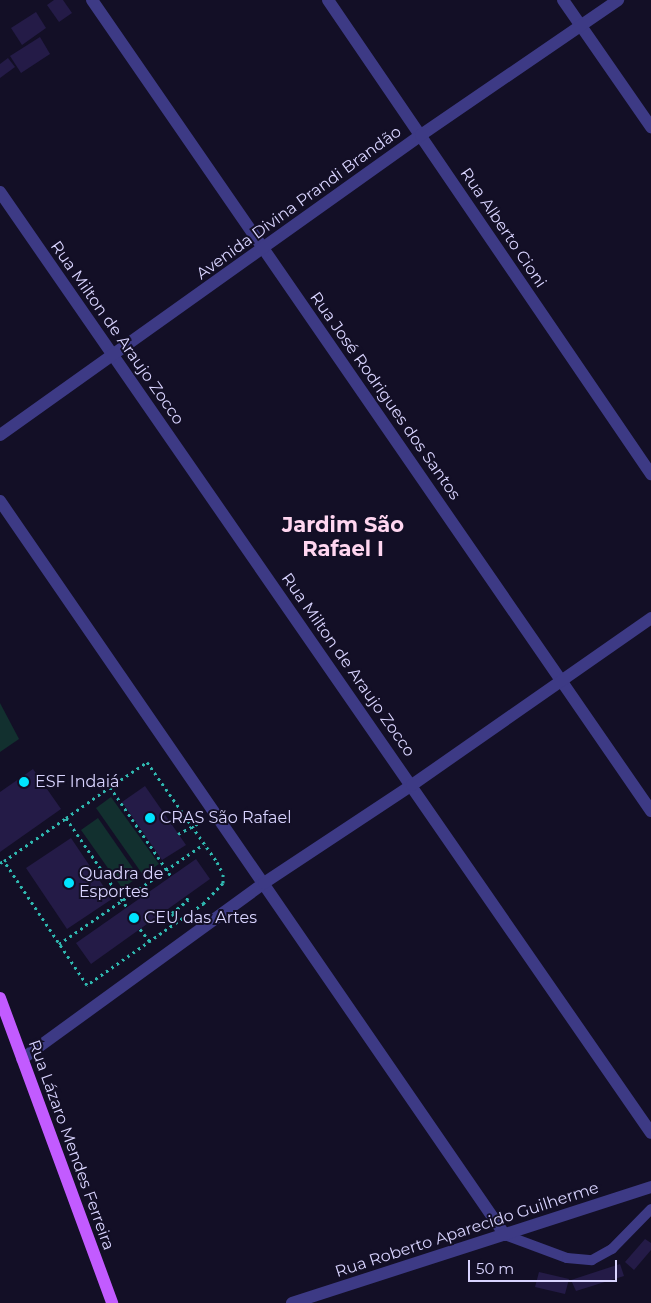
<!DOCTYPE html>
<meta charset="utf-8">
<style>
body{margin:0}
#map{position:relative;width:651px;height:1303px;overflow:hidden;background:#130f26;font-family:Montserrat,sans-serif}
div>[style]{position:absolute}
.green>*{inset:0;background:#12302f}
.building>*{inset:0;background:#241b47}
.path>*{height:3px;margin-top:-1.5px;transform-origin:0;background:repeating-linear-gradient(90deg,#2fb8b0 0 2.5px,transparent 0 6.5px)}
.service>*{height:10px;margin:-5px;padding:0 5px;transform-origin:5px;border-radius:5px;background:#3d3a85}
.minor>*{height:12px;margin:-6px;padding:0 6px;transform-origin:6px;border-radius:6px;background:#3d3a85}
.primary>*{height:12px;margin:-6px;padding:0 6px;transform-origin:6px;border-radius:6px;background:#c25bff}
.dots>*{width:14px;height:14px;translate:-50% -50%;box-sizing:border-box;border:2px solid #130f26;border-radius:50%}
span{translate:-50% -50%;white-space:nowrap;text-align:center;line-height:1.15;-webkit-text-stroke:4px #130f26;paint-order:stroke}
.street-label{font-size:16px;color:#d9d4ff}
.poi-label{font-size:16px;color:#d9d4ff}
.left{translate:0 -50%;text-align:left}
.district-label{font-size:21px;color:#ffd6f0;font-weight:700}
.scale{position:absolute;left:468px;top:1260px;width:149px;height:22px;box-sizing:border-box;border:2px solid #d9d4ff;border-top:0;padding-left:6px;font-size:15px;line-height:18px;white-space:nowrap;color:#d9d4ff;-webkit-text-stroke:4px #130f26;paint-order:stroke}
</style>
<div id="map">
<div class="green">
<div style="clip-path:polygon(0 703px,19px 739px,0 752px)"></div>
<div style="clip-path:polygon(111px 797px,159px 864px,143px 875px,96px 808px)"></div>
<div style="clip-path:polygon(98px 818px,139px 877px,122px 888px,81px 830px)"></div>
</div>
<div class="building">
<div style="clip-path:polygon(54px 0,63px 0,72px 13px,59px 22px,47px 5px)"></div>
<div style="clip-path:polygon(36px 12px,46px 28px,22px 45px,11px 28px)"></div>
<div style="clip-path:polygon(40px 37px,50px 54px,21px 73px,10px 56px)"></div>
<div style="clip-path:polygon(8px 58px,15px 67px,0 78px,0 64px)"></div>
<div style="clip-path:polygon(33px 769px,61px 809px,0 852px,0 792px)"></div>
<div style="clip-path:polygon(145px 786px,186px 845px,162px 860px,122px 802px)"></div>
<div style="clip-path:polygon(71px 838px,112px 899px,67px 929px,26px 868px)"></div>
<div style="clip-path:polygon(196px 859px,210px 879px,91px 964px,76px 943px)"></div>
<div style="clip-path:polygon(645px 1239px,651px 1243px,651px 1250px,634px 1270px,625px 1262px)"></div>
<div style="clip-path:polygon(620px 1264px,624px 1276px,576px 1291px,571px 1280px)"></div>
<div style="clip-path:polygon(539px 1272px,569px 1279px,565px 1294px,535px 1287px)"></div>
</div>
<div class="path">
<div style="left:110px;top:787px;width:108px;rotate:55.6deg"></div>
<div style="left:66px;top:818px;width:108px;rotate:55.6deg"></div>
<div style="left:178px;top:834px;width:27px;rotate:-28deg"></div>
<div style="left:0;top:863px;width:4px;rotate:-27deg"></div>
<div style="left:4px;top:861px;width:75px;rotate:-34.7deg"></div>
<div style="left:66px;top:818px;width:54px;rotate:-35.2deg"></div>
<div style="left:110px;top:787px;width:45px;rotate:-34deg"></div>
<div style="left:147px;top:762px;width:122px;rotate:55deg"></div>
<div style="left:217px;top:862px;width:13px;rotate:63deg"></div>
<div style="left:223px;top:874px;width:9px;rotate:90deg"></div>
<div style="left:223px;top:883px;width:28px;rotate:134deg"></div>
<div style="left:204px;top:903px;width:143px;rotate:145deg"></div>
<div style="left:87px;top:985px;width:149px;rotate:-123.8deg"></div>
<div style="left:177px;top:921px;width:9px;rotate:-122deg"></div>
<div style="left:172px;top:913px;width:21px;rotate:-39deg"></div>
<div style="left:188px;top:900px;width:4px;rotate:-124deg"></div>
<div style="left:140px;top:929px;width:16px;rotate:52deg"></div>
<div style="left:59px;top:944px;width:176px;rotate:-34.6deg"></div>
</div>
<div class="service">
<div style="left:505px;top:1235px;width:66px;rotate:20.4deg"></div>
<div style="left:567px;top:1258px;width:25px;rotate:5deg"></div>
<div style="left:592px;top:1260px;width:23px;rotate:-29deg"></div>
<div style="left:612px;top:1249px;width:56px;rotate:-45.7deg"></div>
</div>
<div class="minor">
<div style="left:92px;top:0;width:985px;rotate:55.42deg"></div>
<div style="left:328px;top:0;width:574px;rotate:55.73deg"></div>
<div style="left:563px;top:0;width:155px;rotate:55.3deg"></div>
<div style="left:0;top:192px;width:1144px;rotate:55.32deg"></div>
<div style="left:0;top:435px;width:517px;rotate:-35.47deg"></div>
<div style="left:421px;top:135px;width:239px;rotate:-34.4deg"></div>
<div style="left:0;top:501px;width:891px;rotate:55.47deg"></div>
<div style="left:22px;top:1059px;width:299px;rotate:-36deg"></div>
<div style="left:264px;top:883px;width:178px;rotate:-33.5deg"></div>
<div style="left:412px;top:785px;width:292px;rotate:-34.9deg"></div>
<div style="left:292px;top:1303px;width:377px;rotate:-17.9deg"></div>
</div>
<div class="primary">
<div style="left:0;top:998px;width:325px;rotate:69.8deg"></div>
</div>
<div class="dots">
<div style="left:24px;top:782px;background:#00e5ff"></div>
<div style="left:150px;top:818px;background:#00e5ff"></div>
<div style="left:69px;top:883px;background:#00e5ff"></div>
<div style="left:134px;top:918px;background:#00e5ff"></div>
</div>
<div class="street-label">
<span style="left:299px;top:203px;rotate:-36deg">Avenida Divina Prandi Brandão</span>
<span style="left:503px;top:228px;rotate:56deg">Rua Alberto Cioni</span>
<span style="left:117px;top:333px;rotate:55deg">Rua Milton de Araujo Zocco</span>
<span style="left:385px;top:396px;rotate:55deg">Rua José Rodrigues dos Santos</span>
<span style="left:348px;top:665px;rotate:55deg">Rua Milton de Araujo Zocco</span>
<span style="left:71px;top:1145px;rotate:70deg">Rua Lázaro Mendes Ferreira</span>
<span style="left:467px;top:1230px;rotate:-18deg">Rua Roberto Aparecido Guilherme</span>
</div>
<div class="poi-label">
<span class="left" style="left:35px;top:782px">ESF Indaiá</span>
<span class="left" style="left:160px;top:818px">CRAS São Rafael</span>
<span class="left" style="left:79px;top:883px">Quadra de<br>Esportes</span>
<span class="left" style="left:144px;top:918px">CEU das Artes</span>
</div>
<div class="district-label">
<span style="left:343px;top:537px">Jardim São<br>Rafael I</span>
</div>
<div class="scale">50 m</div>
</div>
